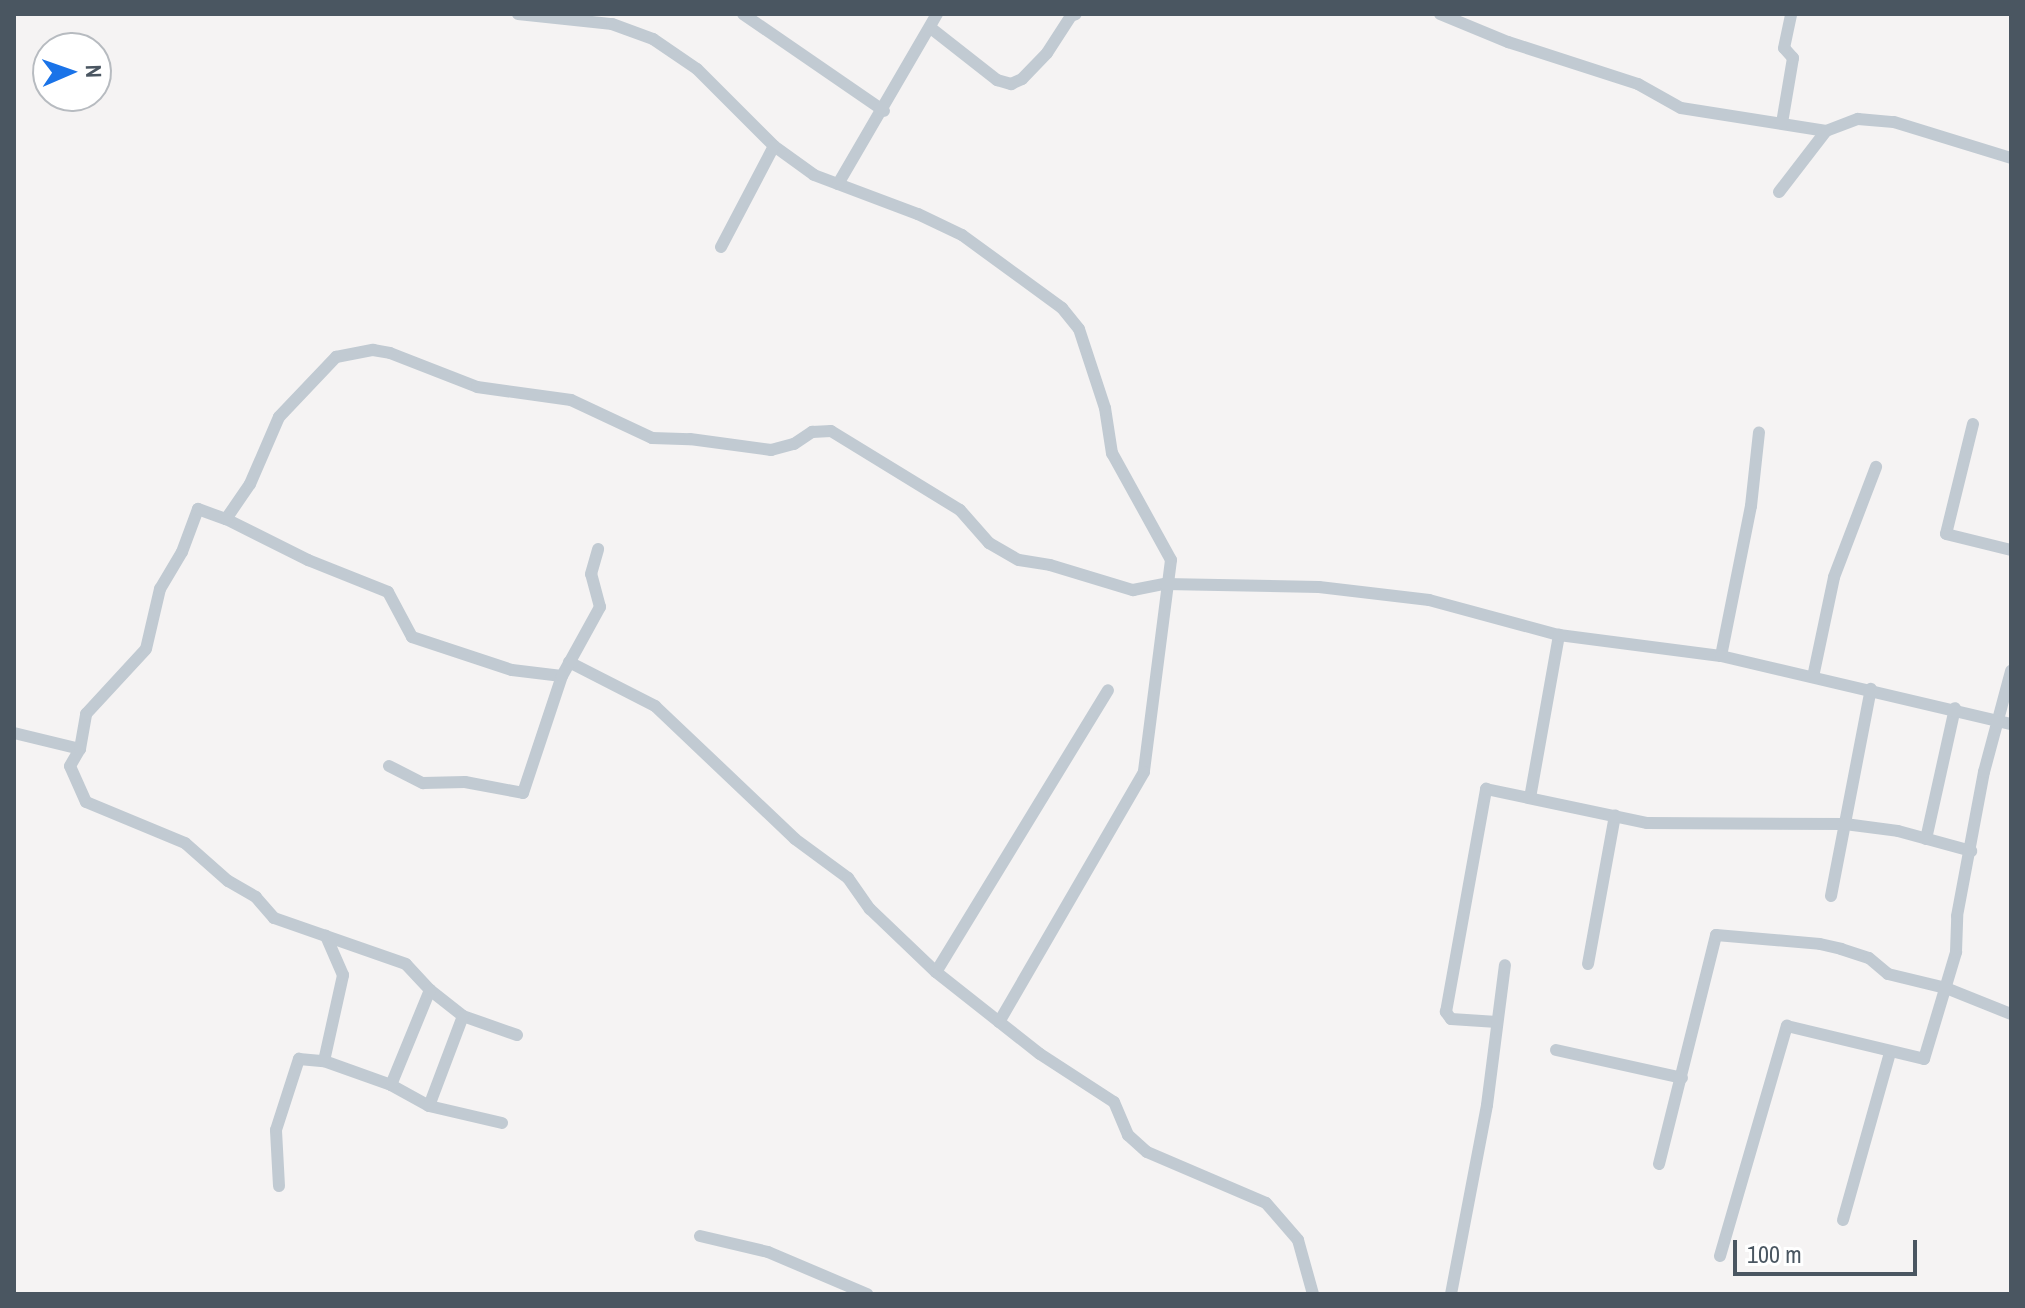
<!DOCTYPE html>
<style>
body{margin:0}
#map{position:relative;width:2025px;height:1308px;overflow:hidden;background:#f5f3f3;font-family:"Archivo Narrow",sans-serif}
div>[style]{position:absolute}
.street>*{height:12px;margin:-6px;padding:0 6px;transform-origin:6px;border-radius:6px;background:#c1cad2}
span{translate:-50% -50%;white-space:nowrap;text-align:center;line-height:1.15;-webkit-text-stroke:8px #fff;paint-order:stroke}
.frame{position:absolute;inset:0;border:16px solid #4a5661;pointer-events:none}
.north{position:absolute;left:32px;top:32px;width:80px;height:80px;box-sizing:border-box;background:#fff;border:2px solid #b7bbc0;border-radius:50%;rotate:88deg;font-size:22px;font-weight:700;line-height:32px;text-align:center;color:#4a5661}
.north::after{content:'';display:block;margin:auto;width:28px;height:36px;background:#1a73e8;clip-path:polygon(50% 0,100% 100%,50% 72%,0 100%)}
.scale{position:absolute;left:1733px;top:1240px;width:184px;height:36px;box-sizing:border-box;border:4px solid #4a5661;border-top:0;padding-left:10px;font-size:24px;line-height:28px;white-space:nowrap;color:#4a5661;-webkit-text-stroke:6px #fff;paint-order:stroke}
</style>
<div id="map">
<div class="street">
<div style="left:518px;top:14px;width:95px;rotate:6.1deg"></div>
<div style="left:612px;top:24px;width:44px;rotate:20.1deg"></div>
<div style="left:653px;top:39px;width:53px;rotate:34.3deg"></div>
<div style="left:697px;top:69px;width:109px;rotate:45deg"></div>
<div style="left:774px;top:146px;width:49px;rotate:35.9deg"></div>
<div style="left:814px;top:175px;width:111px;rotate:20.6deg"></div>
<div style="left:918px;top:214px;width:49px;rotate:25.5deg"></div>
<div style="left:962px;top:235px;width:124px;rotate:36.1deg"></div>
<div style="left:1062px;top:308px;width:27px;rotate:51deg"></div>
<div style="left:1079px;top:329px;width:83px;rotate:71.8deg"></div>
<div style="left:1105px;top:408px;width:46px;rotate:81.2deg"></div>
<div style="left:1112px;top:453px;width:122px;rotate:61.1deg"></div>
<div style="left:1171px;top:560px;width:214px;rotate:97.3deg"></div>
<div style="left:1144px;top:772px;width:289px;rotate:120.1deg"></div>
<div style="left:743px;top:14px;width:171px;rotate:34.5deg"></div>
<div style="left:1440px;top:14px;width:74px;rotate:22.4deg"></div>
<div style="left:1508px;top:42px;width:137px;rotate:17.9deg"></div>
<div style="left:1638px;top:84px;width:49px;rotate:29.2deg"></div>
<div style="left:1681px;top:108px;width:147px;rotate:9deg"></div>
<div style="left:932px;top:29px;width:83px;rotate:38.1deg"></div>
<div style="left:997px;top:80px;width:15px;rotate:16deg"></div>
<div style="left:1011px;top:84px;width:12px;rotate:-24deg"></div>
<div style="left:1022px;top:79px;width:36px;rotate:-46deg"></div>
<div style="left:1047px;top:53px;width:44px;rotate:-57deg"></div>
<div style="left:1071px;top:16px;width:5px;rotate:-22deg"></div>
<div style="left:1782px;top:123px;width:66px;rotate:-80.4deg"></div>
<div style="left:1793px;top:58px;width:13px;rotate:-132deg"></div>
<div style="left:1784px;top:48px;width:35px;rotate:-78deg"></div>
<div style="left:838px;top:184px;width:197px;rotate:-59.8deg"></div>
<div style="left:1779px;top:192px;width:77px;rotate:-52.4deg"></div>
<div style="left:1826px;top:131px;width:34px;rotate:-21deg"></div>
<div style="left:1858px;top:119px;width:36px;rotate:5deg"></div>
<div style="left:1894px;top:122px;width:122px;rotate:17.1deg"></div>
<div style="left:721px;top:247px;width:114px;rotate:-62.3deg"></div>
<div style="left:1973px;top:424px;width:113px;rotate:103.8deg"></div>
<div style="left:1946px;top:534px;width:67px;rotate:13.8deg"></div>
<div style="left:226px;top:519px;width:92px;rotate:26.6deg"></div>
<div style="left:308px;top:560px;width:86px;rotate:21.8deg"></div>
<div style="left:388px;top:592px;width:51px;rotate:61.9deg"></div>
<div style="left:412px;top:637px;width:105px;rotate:18.3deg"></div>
<div style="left:512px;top:670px;width:50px;rotate:6.8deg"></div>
<div style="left:1721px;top:656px;width:153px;rotate:-78.7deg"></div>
<div style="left:1751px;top:506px;width:74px;rotate:-83.8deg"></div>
<div style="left:569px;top:662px;width:97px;rotate:27.1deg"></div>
<div style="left:655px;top:706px;width:193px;rotate:43.5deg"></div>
<div style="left:795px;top:839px;width:66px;rotate:36.3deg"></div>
<div style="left:848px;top:878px;width:38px;rotate:55deg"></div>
<div style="left:870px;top:909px;width:91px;rotate:43.7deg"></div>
<div style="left:936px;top:972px;width:132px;rotate:38.3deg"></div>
<div style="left:1040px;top:1054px;width:88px;rotate:33deg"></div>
<div style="left:1114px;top:1102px;width:36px;rotate:67deg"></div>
<div style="left:1128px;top:1135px;width:25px;rotate:42deg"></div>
<div style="left:1147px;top:1152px;width:129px;rotate:23.2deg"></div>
<div style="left:1266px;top:1203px;width:49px;rotate:49.1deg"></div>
<div style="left:1298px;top:1240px;width:56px;rotate:74.5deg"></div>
<div style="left:1813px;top:677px;width:102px;rotate:-78.1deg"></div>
<div style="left:1834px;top:577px;width:118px;rotate:-69.1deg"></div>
<div style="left:14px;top:733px;width:68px;rotate:13.6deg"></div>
<div style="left:389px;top:766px;width:38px;rotate:27deg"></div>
<div style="left:423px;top:783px;width:42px;rotate:-1.4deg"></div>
<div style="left:465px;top:782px;width:59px;rotate:10.7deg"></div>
<div style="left:523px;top:793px;width:123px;rotate:-71.6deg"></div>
<div style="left:562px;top:676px;width:79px;rotate:-61.2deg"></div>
<div style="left:600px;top:607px;width:34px;rotate:-105deg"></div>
<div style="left:591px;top:574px;width:26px;rotate:-74deg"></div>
<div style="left:1530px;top:798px;width:166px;rotate:-79.9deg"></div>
<div style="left:1926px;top:839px;width:134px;rotate:-77.5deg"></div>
<div style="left:1831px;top:896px;width:211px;rotate:-79.1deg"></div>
<div style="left:1588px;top:964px;width:151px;rotate:-79.7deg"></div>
<div style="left:936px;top:972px;width:330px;rotate:-58.6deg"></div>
<div style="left:1497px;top:1022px;width:46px;rotate:-176.3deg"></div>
<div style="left:1451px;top:1019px;width:9px;rotate:-126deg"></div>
<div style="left:1446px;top:1012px;width:227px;rotate:-79.8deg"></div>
<div style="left:1486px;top:789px;width:165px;rotate:11.9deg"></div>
<div style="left:1647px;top:823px;width:198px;rotate:0.3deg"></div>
<div style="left:1845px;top:824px;width:53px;rotate:7.5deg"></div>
<div style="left:1898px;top:831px;width:76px;rotate:15.3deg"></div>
<div style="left:517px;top:1035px;width:57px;rotate:-160.6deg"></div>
<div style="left:463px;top:1016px;width:42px;rotate:-141.8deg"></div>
<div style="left:430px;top:990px;width:35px;rotate:-133deg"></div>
<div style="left:406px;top:964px;width:140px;rotate:-160.8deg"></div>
<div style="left:274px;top:918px;width:28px;rotate:-131deg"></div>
<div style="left:256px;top:897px;width:32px;rotate:-150deg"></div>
<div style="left:228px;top:881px;width:57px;rotate:-138.5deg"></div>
<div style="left:185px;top:843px;width:107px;rotate:-157.5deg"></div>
<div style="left:86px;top:802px;width:39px;rotate:-114deg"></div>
<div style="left:70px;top:766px;width:20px;rotate:-60deg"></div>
<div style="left:80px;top:749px;width:36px;rotate:-80deg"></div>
<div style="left:86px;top:714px;width:88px;rotate:-47.3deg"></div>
<div style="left:146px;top:649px;width:62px;rotate:-76.9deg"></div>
<div style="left:160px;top:589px;width:43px;rotate:-59.3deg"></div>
<div style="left:182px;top:552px;width:46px;rotate:-69.6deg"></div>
<div style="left:198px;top:509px;width:30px;rotate:20deg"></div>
<div style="left:226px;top:519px;width:42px;rotate:-55.6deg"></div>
<div style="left:250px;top:484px;width:73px;rotate:-66.6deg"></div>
<div style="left:279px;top:417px;width:83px;rotate:-46.5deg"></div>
<div style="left:336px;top:357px;width:38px;rotate:-11deg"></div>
<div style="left:373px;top:350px;width:17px;rotate:10deg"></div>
<div style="left:390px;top:353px;width:93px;rotate:21.3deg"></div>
<div style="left:477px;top:387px;width:95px;rotate:7.9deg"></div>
<div style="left:571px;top:400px;width:89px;rotate:25.1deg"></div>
<div style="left:652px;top:438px;width:38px;rotate:2deg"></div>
<div style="left:690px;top:439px;width:82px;rotate:7.7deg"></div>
<div style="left:771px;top:450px;width:24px;rotate:-15deg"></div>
<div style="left:794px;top:444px;width:22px;rotate:-34deg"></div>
<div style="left:812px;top:432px;width:19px;rotate:-3deg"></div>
<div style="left:831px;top:431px;width:151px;rotate:31.5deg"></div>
<div style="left:960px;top:510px;width:44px;rotate:48.7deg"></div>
<div style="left:989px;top:543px;width:34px;rotate:30deg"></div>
<div style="left:1019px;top:560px;width:31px;rotate:9deg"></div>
<div style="left:1050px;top:565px;width:87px;rotate:16.8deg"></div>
<div style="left:1133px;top:590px;width:33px;rotate:-11deg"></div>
<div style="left:1165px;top:584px;width:154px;rotate:1.1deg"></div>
<div style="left:1319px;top:587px;width:111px;rotate:6.7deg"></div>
<div style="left:1429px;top:600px;width:135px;rotate:15.1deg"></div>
<div style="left:1559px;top:635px;width:163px;rotate:7.4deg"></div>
<div style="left:1721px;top:656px;width:298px;rotate:13.2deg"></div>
<div style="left:1556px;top:1050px;width:129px;rotate:12.5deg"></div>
<div style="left:324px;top:1061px;width:71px;rotate:19.7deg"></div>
<div style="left:391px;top:1085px;width:43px;rotate:28.9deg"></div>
<div style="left:429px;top:1106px;width:75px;rotate:13.1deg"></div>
<div style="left:391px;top:1085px;width:103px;rotate:-67.7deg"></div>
<div style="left:429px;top:1106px;width:96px;rotate:-69.3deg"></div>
<div style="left:1659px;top:1164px;width:236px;rotate:-76deg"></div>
<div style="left:1716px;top:935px;width:104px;rotate:4.9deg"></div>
<div style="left:1820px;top:944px;width:22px;rotate:13deg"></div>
<div style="left:1841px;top:949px;width:29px;rotate:18deg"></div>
<div style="left:1869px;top:958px;width:25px;rotate:40deg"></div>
<div style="left:1888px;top:974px;width:60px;rotate:13.6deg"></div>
<div style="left:1946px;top:988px;width:70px;rotate:21.8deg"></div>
<div style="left:279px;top:1186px;width:56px;rotate:-93.1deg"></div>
<div style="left:276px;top:1130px;width:75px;rotate:-72.1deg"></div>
<div style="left:299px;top:1059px;width:25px;rotate:5deg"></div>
<div style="left:324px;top:1061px;width:88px;rotate:-77.5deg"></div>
<div style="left:343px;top:975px;width:43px;rotate:-113.6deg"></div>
<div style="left:1843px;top:1220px;width:173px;rotate:-74.3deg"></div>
<div style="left:700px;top:1236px;width:70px;rotate:13.2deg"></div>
<div style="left:768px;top:1252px;width:108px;rotate:23deg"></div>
<div style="left:1720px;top:1256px;width:240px;rotate:-73.8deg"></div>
<div style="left:1787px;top:1026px;width:141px;rotate:13.5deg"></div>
<div style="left:1924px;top:1059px;width:112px;rotate:-73.3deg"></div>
<div style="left:1956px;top:952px;width:36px;rotate:-88deg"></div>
<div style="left:1957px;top:916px;width:147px;rotate:-79.4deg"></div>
<div style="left:1984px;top:772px;width:105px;rotate:-75deg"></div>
<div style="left:1451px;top:1294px;width:192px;rotate:-79.2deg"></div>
<div style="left:1487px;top:1105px;width:141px;rotate:-82.7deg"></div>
</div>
<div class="frame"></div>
<div class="north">N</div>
<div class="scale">100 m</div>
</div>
